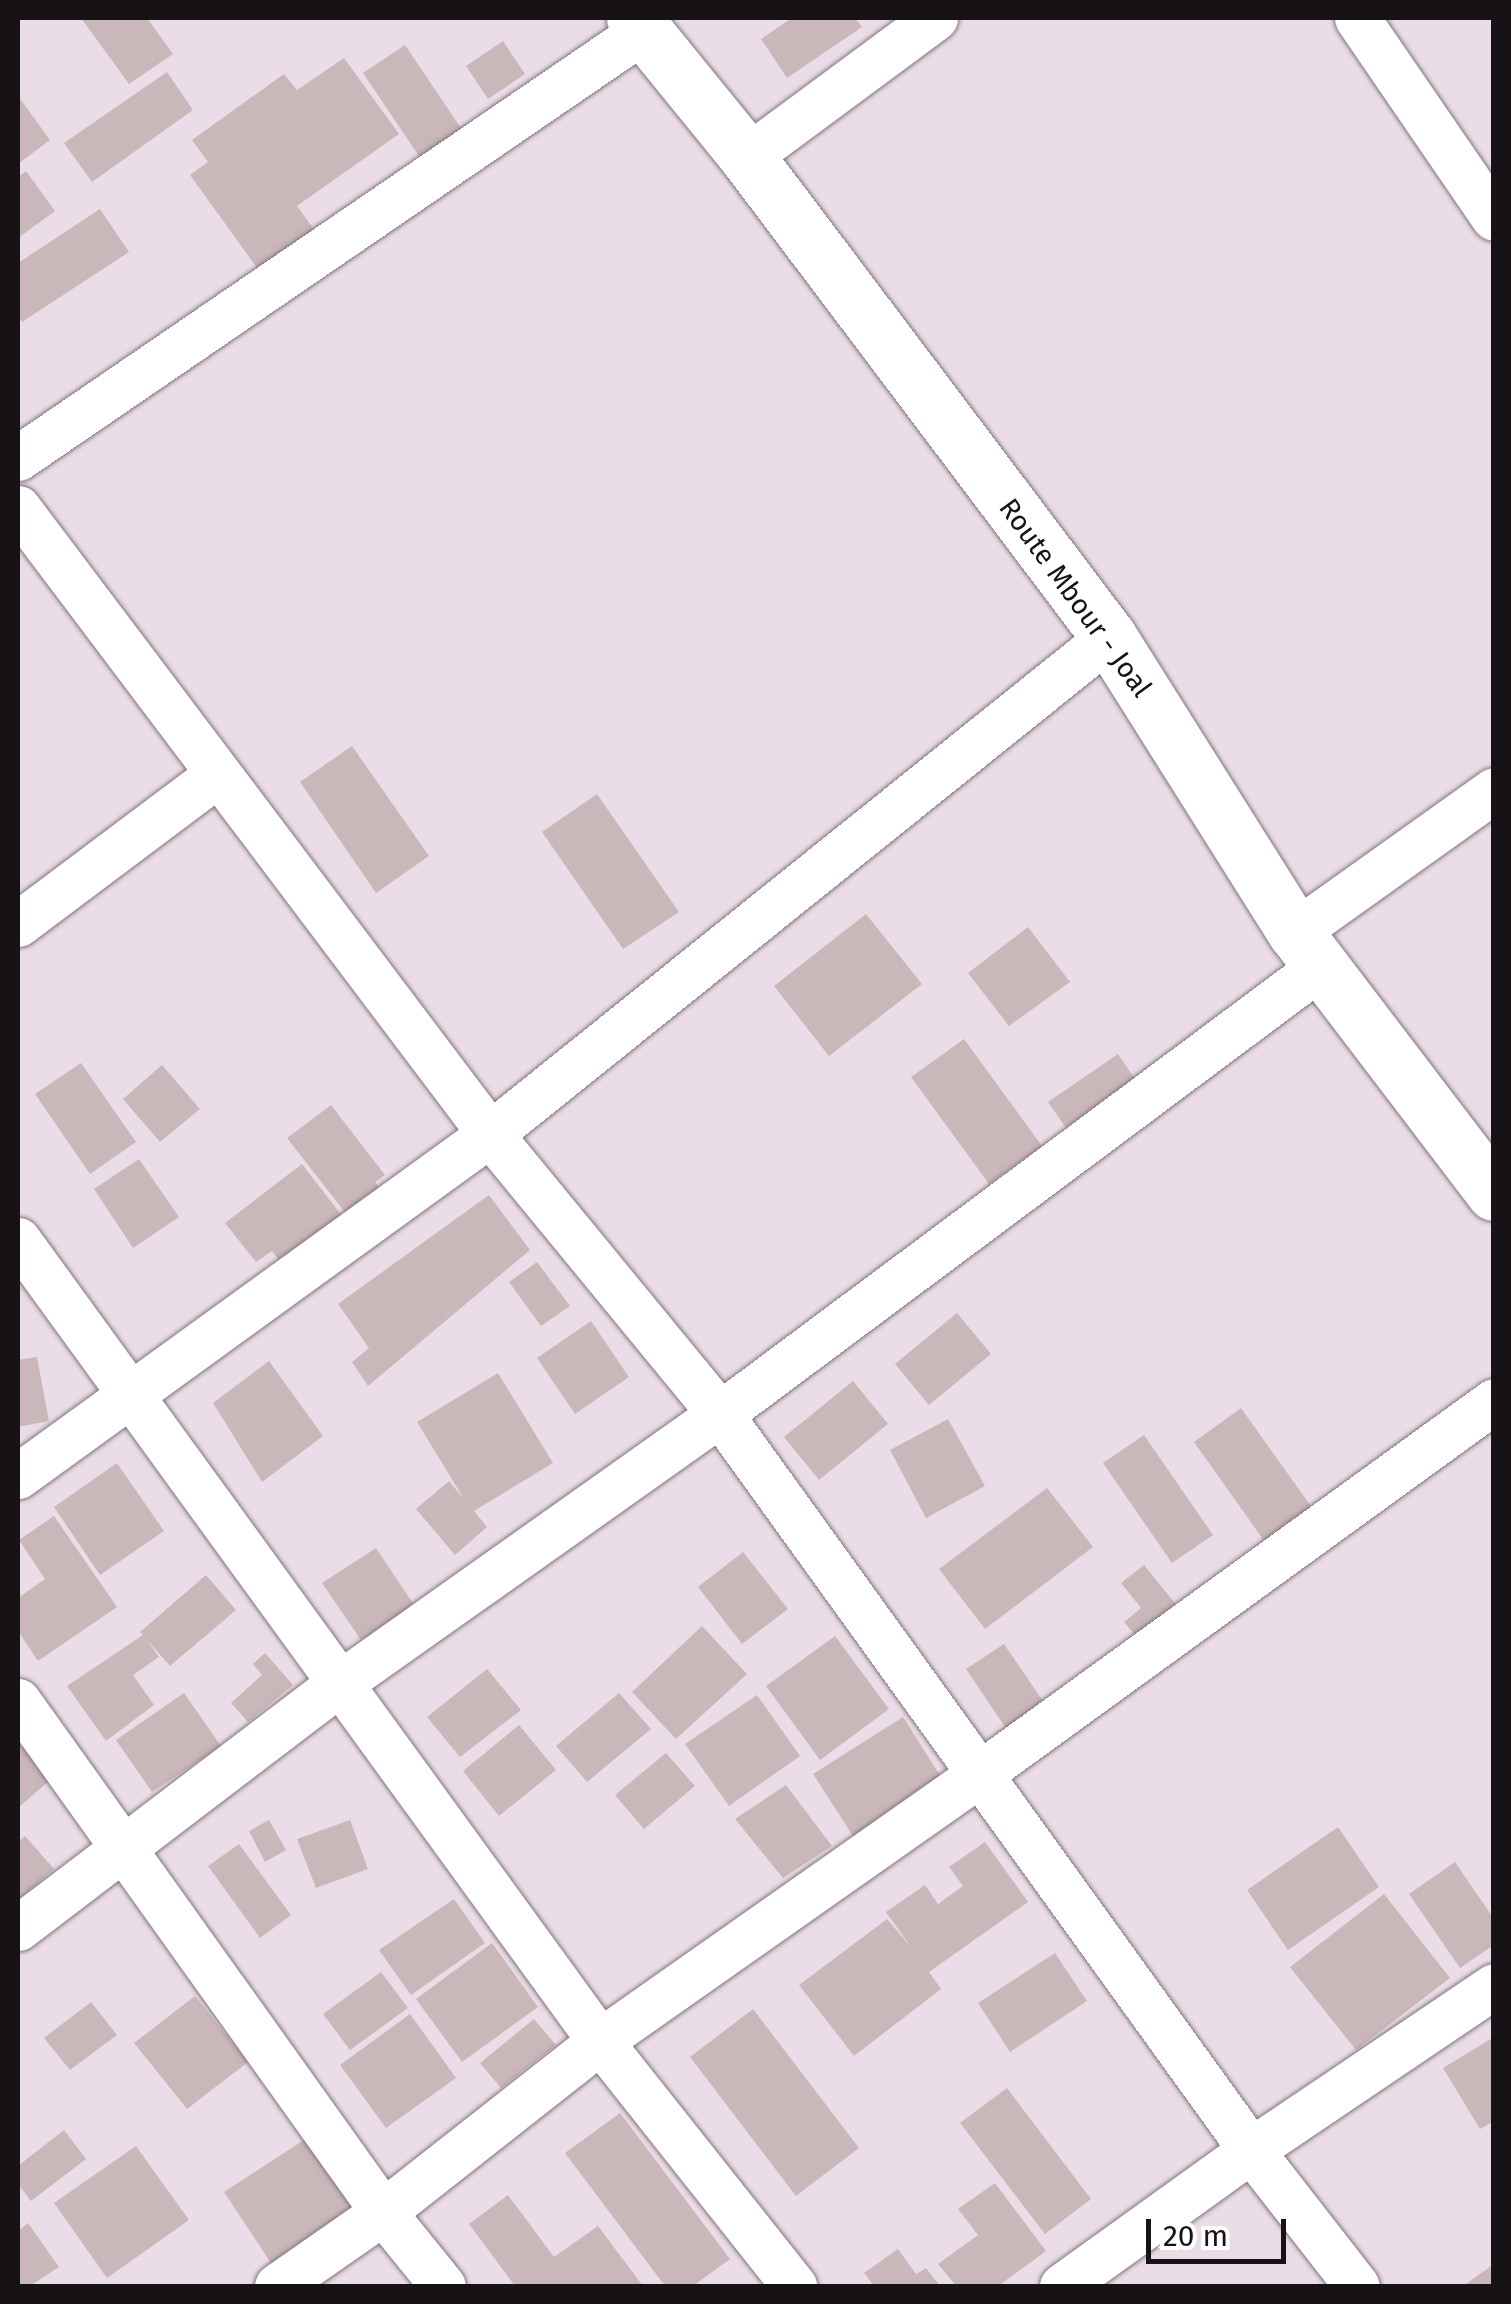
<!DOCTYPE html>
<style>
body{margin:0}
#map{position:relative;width:1511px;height:2304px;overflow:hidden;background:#ebdde8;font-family:"Fira Sans",sans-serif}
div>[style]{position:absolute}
.building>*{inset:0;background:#cab7ba}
.roads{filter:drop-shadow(0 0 2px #81747f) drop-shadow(0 0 2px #81747f)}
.street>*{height:45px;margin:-22.5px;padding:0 22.5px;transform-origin:22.5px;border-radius:22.5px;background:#fff}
.secondary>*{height:55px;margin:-27.5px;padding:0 27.5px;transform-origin:27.5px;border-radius:27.5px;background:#fff}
span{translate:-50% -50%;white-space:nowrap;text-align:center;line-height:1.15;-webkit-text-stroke:8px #fff;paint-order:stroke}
.street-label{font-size:28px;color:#171216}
.frame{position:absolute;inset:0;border:20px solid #171216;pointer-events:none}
.scale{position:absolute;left:1146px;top:2219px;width:140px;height:45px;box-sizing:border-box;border:5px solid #171216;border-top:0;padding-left:12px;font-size:30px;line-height:35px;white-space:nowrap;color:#171216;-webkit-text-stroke:8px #fff;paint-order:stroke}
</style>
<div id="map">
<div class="building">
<div style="clip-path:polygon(81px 18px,147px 18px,173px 54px,129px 84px)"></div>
<div style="clip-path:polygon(792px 18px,855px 18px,862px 27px,787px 78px,761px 39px)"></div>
<div style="clip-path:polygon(503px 41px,525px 74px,488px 99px,466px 66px)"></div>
<div style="clip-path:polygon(405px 45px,471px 143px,429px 171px,363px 73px)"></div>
<div style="clip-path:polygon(344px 58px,399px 134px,297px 206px,337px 261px,281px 301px,190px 175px,208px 162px,192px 140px,284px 74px,297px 90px)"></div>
<div style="clip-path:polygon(167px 72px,193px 110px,92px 182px,64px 143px)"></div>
<div style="clip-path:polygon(18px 96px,50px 140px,18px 164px)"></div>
<div style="clip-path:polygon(26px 171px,55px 211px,18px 238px,18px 177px)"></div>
<div style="clip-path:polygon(100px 209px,129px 252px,22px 322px,18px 316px,18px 263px)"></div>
<div style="clip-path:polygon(352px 746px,429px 856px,376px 893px,300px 782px)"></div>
<div style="clip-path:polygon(597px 794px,679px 912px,623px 949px,542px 832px)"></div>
<div style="clip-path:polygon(866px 914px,922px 984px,829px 1056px,774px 986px)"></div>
<div style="clip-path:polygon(1028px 927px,1070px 982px,1009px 1026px,968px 973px)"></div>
<div style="clip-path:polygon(964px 1039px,1042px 1146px,989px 1184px,911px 1077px)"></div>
<div style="clip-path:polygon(1118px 1054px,1135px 1079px,1066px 1128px,1048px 1102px)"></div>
<div style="clip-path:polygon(81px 1063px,136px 1142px,90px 1174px,35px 1094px)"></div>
<div style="clip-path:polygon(162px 1065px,200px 1109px,160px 1142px,123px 1099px)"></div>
<div style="clip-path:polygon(331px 1105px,385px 1175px,375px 1182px,388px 1199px,355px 1225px,287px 1138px)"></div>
<div style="clip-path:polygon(139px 1159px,179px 1217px,133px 1248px,94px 1189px)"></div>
<div style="clip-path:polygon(302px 1164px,349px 1225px,288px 1272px,272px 1251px,256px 1262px,225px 1223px)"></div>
<div style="clip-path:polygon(489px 1195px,530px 1250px,368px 1386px,352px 1362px,369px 1348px,338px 1304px)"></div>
<div style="clip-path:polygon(537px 1262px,570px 1306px,541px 1326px,509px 1282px)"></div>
<div style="clip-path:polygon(957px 1313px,991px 1354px,929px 1405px,895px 1364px)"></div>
<div style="clip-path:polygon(591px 1321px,629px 1377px,575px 1414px,537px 1358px)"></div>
<div style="clip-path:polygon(37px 1357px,49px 1421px,18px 1427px,18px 1360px)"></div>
<div style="clip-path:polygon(269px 1361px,323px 1436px,262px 1482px,213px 1403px)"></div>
<div style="clip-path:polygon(498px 1373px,553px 1463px,474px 1511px,487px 1527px,455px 1555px,416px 1509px,449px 1481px,464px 1499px,417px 1422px)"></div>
<div style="clip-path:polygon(853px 1381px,888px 1424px,819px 1480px,784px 1437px)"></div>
<div style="clip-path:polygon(1241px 1408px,1313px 1509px,1265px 1542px,1194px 1442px)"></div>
<div style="clip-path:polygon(948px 1419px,985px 1486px,926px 1518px,890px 1450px)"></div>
<div style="clip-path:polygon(1144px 1435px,1213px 1535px,1172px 1563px,1103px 1463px)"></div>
<div style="clip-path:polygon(117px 1463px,164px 1531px,100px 1575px,54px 1507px)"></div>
<div style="clip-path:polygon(1047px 1488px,1093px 1547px,985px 1629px,939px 1569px)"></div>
<div style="clip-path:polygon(54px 1516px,117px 1607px,38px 1661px,18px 1631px,18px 1598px,45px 1579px,19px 1540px)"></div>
<div style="clip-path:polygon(376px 1548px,414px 1605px,361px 1640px,322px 1583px)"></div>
<div style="clip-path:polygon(743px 1552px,788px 1609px,742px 1644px,698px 1587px)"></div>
<div style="clip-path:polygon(1144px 1565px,1182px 1612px,1142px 1643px,1124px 1622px,1141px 1608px,1121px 1583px)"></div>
<div style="clip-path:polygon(206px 1575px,236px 1610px,170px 1666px,147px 1640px,159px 1657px,133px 1675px,154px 1705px,106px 1741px,67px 1686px,143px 1635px,140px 1632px)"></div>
<div style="clip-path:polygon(702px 1626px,747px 1674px,676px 1739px,632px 1692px)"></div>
<div style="clip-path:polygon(835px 1636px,889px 1709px,820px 1760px,766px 1686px)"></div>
<div style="clip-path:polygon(1004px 1644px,1047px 1707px,1009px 1733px,966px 1669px)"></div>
<div style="clip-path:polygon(265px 1653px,293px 1685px,248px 1722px,231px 1703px,262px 1675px,253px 1664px)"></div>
<div style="clip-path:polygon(487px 1669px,521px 1710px,460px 1757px,427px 1717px)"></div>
<div style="clip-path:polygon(184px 1693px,221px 1746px,152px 1792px,116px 1740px)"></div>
<div style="clip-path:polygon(619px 1693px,651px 1729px,587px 1782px,556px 1746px)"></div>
<div style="clip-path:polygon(757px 1695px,800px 1756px,729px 1806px,685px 1744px)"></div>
<div style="clip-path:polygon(903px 1717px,945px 1783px,855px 1839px,813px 1774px)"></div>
<div style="clip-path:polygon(519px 1725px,556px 1770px,499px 1816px,463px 1771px)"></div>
<div style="clip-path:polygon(18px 1742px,50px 1780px,18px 1808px)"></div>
<div style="clip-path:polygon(666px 1753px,695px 1786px,644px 1829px,615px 1795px)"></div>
<div style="clip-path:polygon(786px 1785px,832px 1846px,783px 1878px,735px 1819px)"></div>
<div style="clip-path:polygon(269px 1820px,286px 1850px,265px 1862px,249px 1831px)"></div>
<div style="clip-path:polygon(350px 1820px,368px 1869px,316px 1888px,297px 1839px)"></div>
<div style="clip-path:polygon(1338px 1827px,1379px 1887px,1288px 1950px,1247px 1890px)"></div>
<div style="clip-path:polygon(25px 1836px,54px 1869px,20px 1898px,18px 1842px)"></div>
<div style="clip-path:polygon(985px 1842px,1028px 1902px,929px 1972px,941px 1989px,854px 2056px,799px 1985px,887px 1919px,911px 1947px,886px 1912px,925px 1885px,938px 1904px,963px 1886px,949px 1867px)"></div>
<div style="clip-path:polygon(239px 1844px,291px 1915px,260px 1938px,208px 1866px)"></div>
<div style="clip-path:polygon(1455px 1862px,1494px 1919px,1494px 1945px,1460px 1968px,1409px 1894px)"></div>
<div style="clip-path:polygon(1384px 1894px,1450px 1978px,1356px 2050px,1290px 1967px)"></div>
<div style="clip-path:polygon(454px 1899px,485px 1943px,411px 1995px,379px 1950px)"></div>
<div style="clip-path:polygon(492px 1943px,538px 2007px,462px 2062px,416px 1999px)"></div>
<div style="clip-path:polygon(1055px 1953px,1087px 2001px,1010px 2052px,978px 2003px)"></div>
<div style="clip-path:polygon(381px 1972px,408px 2008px,350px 2050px,323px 2014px)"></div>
<div style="clip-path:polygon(195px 1996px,248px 2062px,187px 2109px,134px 2043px)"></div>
<div style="clip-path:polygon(91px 2002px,117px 2035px,70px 2070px,44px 2038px)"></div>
<div style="clip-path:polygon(753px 2009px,859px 2148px,796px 2196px,690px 2057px)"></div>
<div style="clip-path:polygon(410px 2014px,456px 2078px,386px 2128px,340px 2065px)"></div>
<div style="clip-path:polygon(534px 2019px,556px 2045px,501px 2088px,480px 2063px)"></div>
<div style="clip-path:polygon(1494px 2037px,1494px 2121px,1480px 2129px,1443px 2068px)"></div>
<div style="clip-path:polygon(1007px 2088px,1091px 2199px,1045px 2234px,960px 2123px)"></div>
<div style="clip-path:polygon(620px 2113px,730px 2259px,693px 2286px,665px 2286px,565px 2153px)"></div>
<div style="clip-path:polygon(64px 2130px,86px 2159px,31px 2201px,18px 2184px,18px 2166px)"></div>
<div style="clip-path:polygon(310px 2136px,359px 2210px,273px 2266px,224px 2192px)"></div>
<div style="clip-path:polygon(136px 2146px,189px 2220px,107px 2278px,54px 2203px)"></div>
<div style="clip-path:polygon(995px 2183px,1046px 2251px,998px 2286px,956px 2286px,938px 2264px,978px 2235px,958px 2209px)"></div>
<div style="clip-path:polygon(508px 2195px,554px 2257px,598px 2226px,643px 2286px,515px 2286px,469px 2224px)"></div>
<div style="clip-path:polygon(28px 2223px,59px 2267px,30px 2286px,18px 2286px,18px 2231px)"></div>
<div style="clip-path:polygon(898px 2249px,916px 2274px,926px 2268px,940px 2286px,874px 2286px,864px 2273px)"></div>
<div style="clip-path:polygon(1494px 2264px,1494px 2286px,1463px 2286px)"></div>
</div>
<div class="roads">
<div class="street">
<div style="left:1357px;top:18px;width:242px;rotate:55.6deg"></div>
<div style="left:747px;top:157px;width:234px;rotate:-36.5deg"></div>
<div style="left:18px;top:458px;width:758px;rotate:-34.36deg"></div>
<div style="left:18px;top:508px;width:784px;rotate:52.98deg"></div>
<div style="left:490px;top:1134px;width:362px;rotate:50.6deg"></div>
<div style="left:720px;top:1414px;width:908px;rotate:54.19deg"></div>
<div style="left:1251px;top:2150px;width:172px;rotate:52.1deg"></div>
<div style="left:18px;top:924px;width:250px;rotate:-36.9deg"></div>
<div style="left:1295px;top:932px;width:244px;rotate:-35.5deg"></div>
<div style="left:18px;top:1240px;width:990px;rotate:54deg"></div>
<div style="left:600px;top:2041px;width:313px;rotate:51.6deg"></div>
<div style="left:18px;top:1476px;width:583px;rotate:-35.93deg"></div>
<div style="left:490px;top:1134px;width:794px;rotate:-38.76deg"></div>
<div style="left:18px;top:1701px;width:628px;rotate:54.46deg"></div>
<div style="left:383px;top:2212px;width:95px;rotate:51deg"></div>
<div style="left:18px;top:1928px;width:405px;rotate:-37.3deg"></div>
<div style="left:340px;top:1683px;width:466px;rotate:-35.3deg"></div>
<div style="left:720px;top:1414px;width:750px;rotate:-36.7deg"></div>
<div style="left:277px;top:2286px;width:129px;rotate:-34.9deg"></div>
<div style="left:383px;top:2212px;width:276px;rotate:-38.2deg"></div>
<div style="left:600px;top:2041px;width:462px;rotate:-35.1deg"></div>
<div style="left:978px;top:1775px;width:637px;rotate:-35.93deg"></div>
<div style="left:1062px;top:2286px;width:233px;rotate:-35.7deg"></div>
<div style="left:1251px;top:2150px;width:293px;rotate:-34deg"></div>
</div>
<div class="secondary">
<div style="left:634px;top:18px;width:179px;rotate:50.9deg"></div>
<div style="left:747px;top:157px;width:601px;rotate:52.98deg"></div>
<div style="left:1109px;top:637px;width:349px;rotate:57.8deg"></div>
<div style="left:1295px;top:932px;width:328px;rotate:52.7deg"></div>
</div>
</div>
<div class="street-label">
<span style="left:1075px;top:598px;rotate:54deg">Route Mbour - Joal</span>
</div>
<div class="frame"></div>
<div class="scale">20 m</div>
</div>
